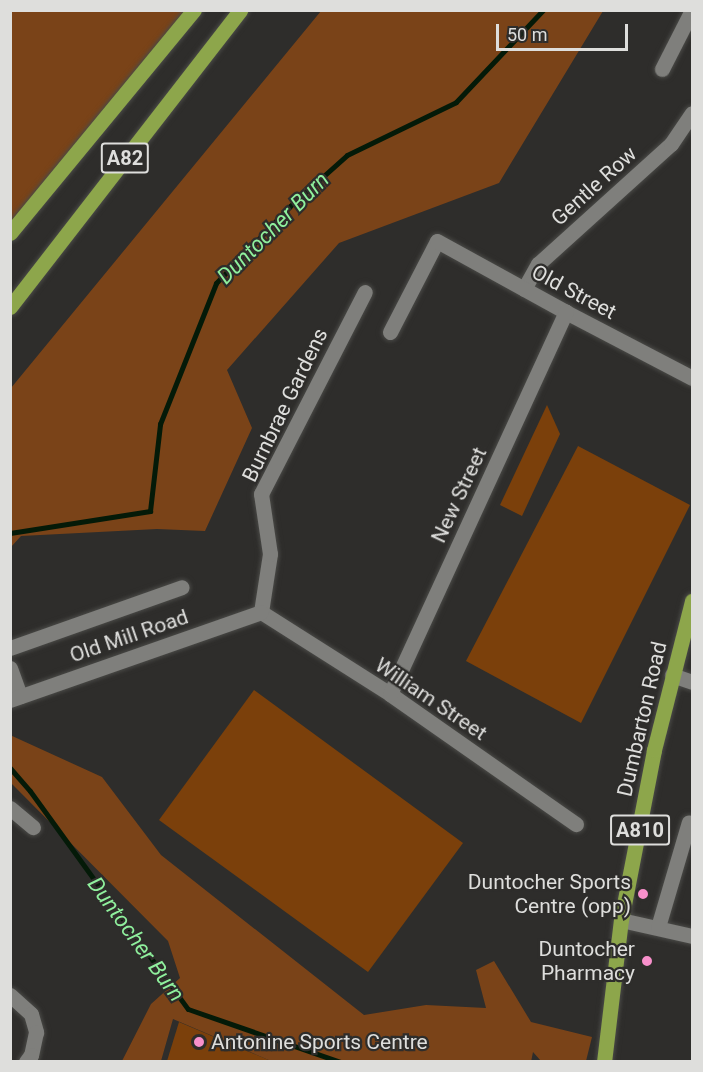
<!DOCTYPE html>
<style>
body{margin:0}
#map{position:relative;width:703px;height:1072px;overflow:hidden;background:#2e2d2b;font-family:Roboto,sans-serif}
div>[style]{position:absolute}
.green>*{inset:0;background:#7b400b}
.forest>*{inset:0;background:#7a4318}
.stream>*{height:5px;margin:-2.5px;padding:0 2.5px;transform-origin:2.5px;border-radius:2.5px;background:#041a08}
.roads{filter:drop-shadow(0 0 2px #4a4a47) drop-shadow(0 0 2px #4a4a47)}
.minor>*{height:15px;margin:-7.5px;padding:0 7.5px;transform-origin:7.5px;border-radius:7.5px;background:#7f7f7c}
.major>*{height:15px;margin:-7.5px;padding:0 7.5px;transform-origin:7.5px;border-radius:7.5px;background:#8da64b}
.dots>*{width:16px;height:16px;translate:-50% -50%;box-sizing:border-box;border:3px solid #2e2d2b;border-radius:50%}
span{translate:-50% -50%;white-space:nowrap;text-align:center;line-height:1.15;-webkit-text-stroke:4.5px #2e2d2b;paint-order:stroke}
.shield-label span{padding:2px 4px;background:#2e2d2b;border:2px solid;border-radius:4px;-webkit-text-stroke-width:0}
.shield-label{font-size:20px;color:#dededc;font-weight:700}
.street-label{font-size:21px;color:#dededc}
.poi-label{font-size:21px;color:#dededc}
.right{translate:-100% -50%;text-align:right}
.left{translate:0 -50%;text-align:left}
.water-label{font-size:22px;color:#8ff09d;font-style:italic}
.frame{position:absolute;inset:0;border:12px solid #dededc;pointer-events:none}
.scale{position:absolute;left:496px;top:24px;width:132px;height:27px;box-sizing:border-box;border:3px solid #dededc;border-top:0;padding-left:8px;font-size:18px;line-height:21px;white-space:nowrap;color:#dededc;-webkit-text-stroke:4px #2e2d2b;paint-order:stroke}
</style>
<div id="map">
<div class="green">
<div style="clip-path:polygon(547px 405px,560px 434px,522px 516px,500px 505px)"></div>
<div style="clip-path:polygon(578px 446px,690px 505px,581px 723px,466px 661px)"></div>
<div style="clip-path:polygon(254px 690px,463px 843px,368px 972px,159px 820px)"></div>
<div style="clip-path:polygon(179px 1022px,271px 1061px,167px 1061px)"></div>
</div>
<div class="forest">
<div style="clip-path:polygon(11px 11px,194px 11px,11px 233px)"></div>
<div style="clip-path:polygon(321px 11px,603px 11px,499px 183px,339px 243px,227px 370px,252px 428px,205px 531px,157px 529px,21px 536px,11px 547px,11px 388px)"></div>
<div style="clip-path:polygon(10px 735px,102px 777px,161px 855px,364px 1015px,426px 1005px,486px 1008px,476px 970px,494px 961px,531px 1022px,592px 1037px,586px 1061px,541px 1061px,533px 1052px,531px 1062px,271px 1061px,173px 1019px,161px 1061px,122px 1061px,151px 1004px,180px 978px,168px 941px,11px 783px)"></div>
</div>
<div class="stream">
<div style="left:10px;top:533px;width:142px;rotate:-8.9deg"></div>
<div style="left:150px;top:511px;width:88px;rotate:-83.4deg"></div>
<div style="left:160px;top:424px;width:152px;rotate:-68.3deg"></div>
<div style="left:216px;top:283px;width:107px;rotate:-46.1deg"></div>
<div style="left:290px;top:206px;width:76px;rotate:-41.8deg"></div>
<div style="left:347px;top:155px;width:121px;rotate:-25.9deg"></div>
<div style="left:456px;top:102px;width:127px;rotate:-46.6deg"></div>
<div style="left:10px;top:768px;width:30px;rotate:49deg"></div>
<div style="left:30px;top:791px;width:269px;rotate:54.1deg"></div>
<div style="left:188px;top:1009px;width:161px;rotate:19.2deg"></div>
</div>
<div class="roads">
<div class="minor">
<div style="left:662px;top:69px;width:66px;rotate:-63deg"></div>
<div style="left:524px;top:289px;width:29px;rotate:-61deg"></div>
<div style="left:538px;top:264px;width:179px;rotate:-42.1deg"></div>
<div style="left:671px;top:144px;width:37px;rotate:-56deg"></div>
<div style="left:390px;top:332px;width:102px;rotate:-62.7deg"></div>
<div style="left:437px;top:241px;width:147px;rotate:28.8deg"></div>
<div style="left:566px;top:312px;width:142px;rotate:27.6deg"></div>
<div style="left:261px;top:612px;width:153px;rotate:32.4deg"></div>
<div style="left:390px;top:694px;width:227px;rotate:35deg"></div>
<div style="left:261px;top:612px;width:59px;rotate:-81.2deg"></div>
<div style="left:270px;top:554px;width:61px;rotate:-98.5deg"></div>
<div style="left:261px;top:494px;width:227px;rotate:-62.8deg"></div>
<div style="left:10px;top:648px;width:182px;rotate:-19.5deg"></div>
<div style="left:10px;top:668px;width:30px;rotate:70deg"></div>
<div style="left:672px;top:675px;width:21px;rotate:19deg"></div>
<div style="left:390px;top:694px;width:421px;rotate:-65.3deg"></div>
<div style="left:10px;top:700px;width:266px;rotate:-19.3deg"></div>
<div style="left:10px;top:808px;width:30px;rotate:40deg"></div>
<div style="left:621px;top:920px;width:73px;rotate:12.7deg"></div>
<div style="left:658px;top:927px;width:109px;rotate:-73.6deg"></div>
<div style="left:10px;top:995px;width:28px;rotate:42deg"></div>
<div style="left:31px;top:1014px;width:19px;rotate:74deg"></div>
<div style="left:36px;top:1032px;width:24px;rotate:102deg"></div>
<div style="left:31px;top:1055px;width:9px;rotate:126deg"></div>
</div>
<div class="major">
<div style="left:10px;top:233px;width:289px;rotate:-50.5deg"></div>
<div style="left:10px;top:307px;width:376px;rotate:-52.2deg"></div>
<div style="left:604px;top:1062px;width:143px;rotate:-83.2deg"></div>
<div style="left:621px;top:920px;width:173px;rotate:-79deg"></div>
<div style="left:654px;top:750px;width:154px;rotate:-75.7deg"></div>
</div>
</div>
<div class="dots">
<div style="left:643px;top:894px;background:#f890cb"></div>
<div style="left:647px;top:961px;background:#f890cb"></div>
<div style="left:199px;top:1042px;background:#f890cb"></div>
</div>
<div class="shield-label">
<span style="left:125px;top:158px">A82</span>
<span style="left:640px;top:830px">A810</span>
</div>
<div class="street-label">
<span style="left:594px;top:186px;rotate:-42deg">Gentle Row</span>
<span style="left:574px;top:292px;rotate:28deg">Old Street</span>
<span style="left:285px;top:405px;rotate:-64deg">Burnbrae Gardens</span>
<span style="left:459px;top:495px;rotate:-65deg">New Street</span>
<span style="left:129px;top:636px;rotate:-19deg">Old Mill Road</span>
<span style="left:431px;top:699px;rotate:34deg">William Street</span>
<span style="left:642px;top:719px;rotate:-77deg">Dumbarton Road</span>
</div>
<div class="poi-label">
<span class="right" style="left:631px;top:894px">Duntocher Sports<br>Centre (opp)</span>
<span class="right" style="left:635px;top:961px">Duntocher<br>Pharmacy</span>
<span class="left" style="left:211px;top:1042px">Antonine Sports Centre</span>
</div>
<div class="water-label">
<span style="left:273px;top:228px;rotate:-45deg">Duntocher Burn</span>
<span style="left:136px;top:939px;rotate:54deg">Duntocher Burn</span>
</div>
<div class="frame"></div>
<div class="scale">50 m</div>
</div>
